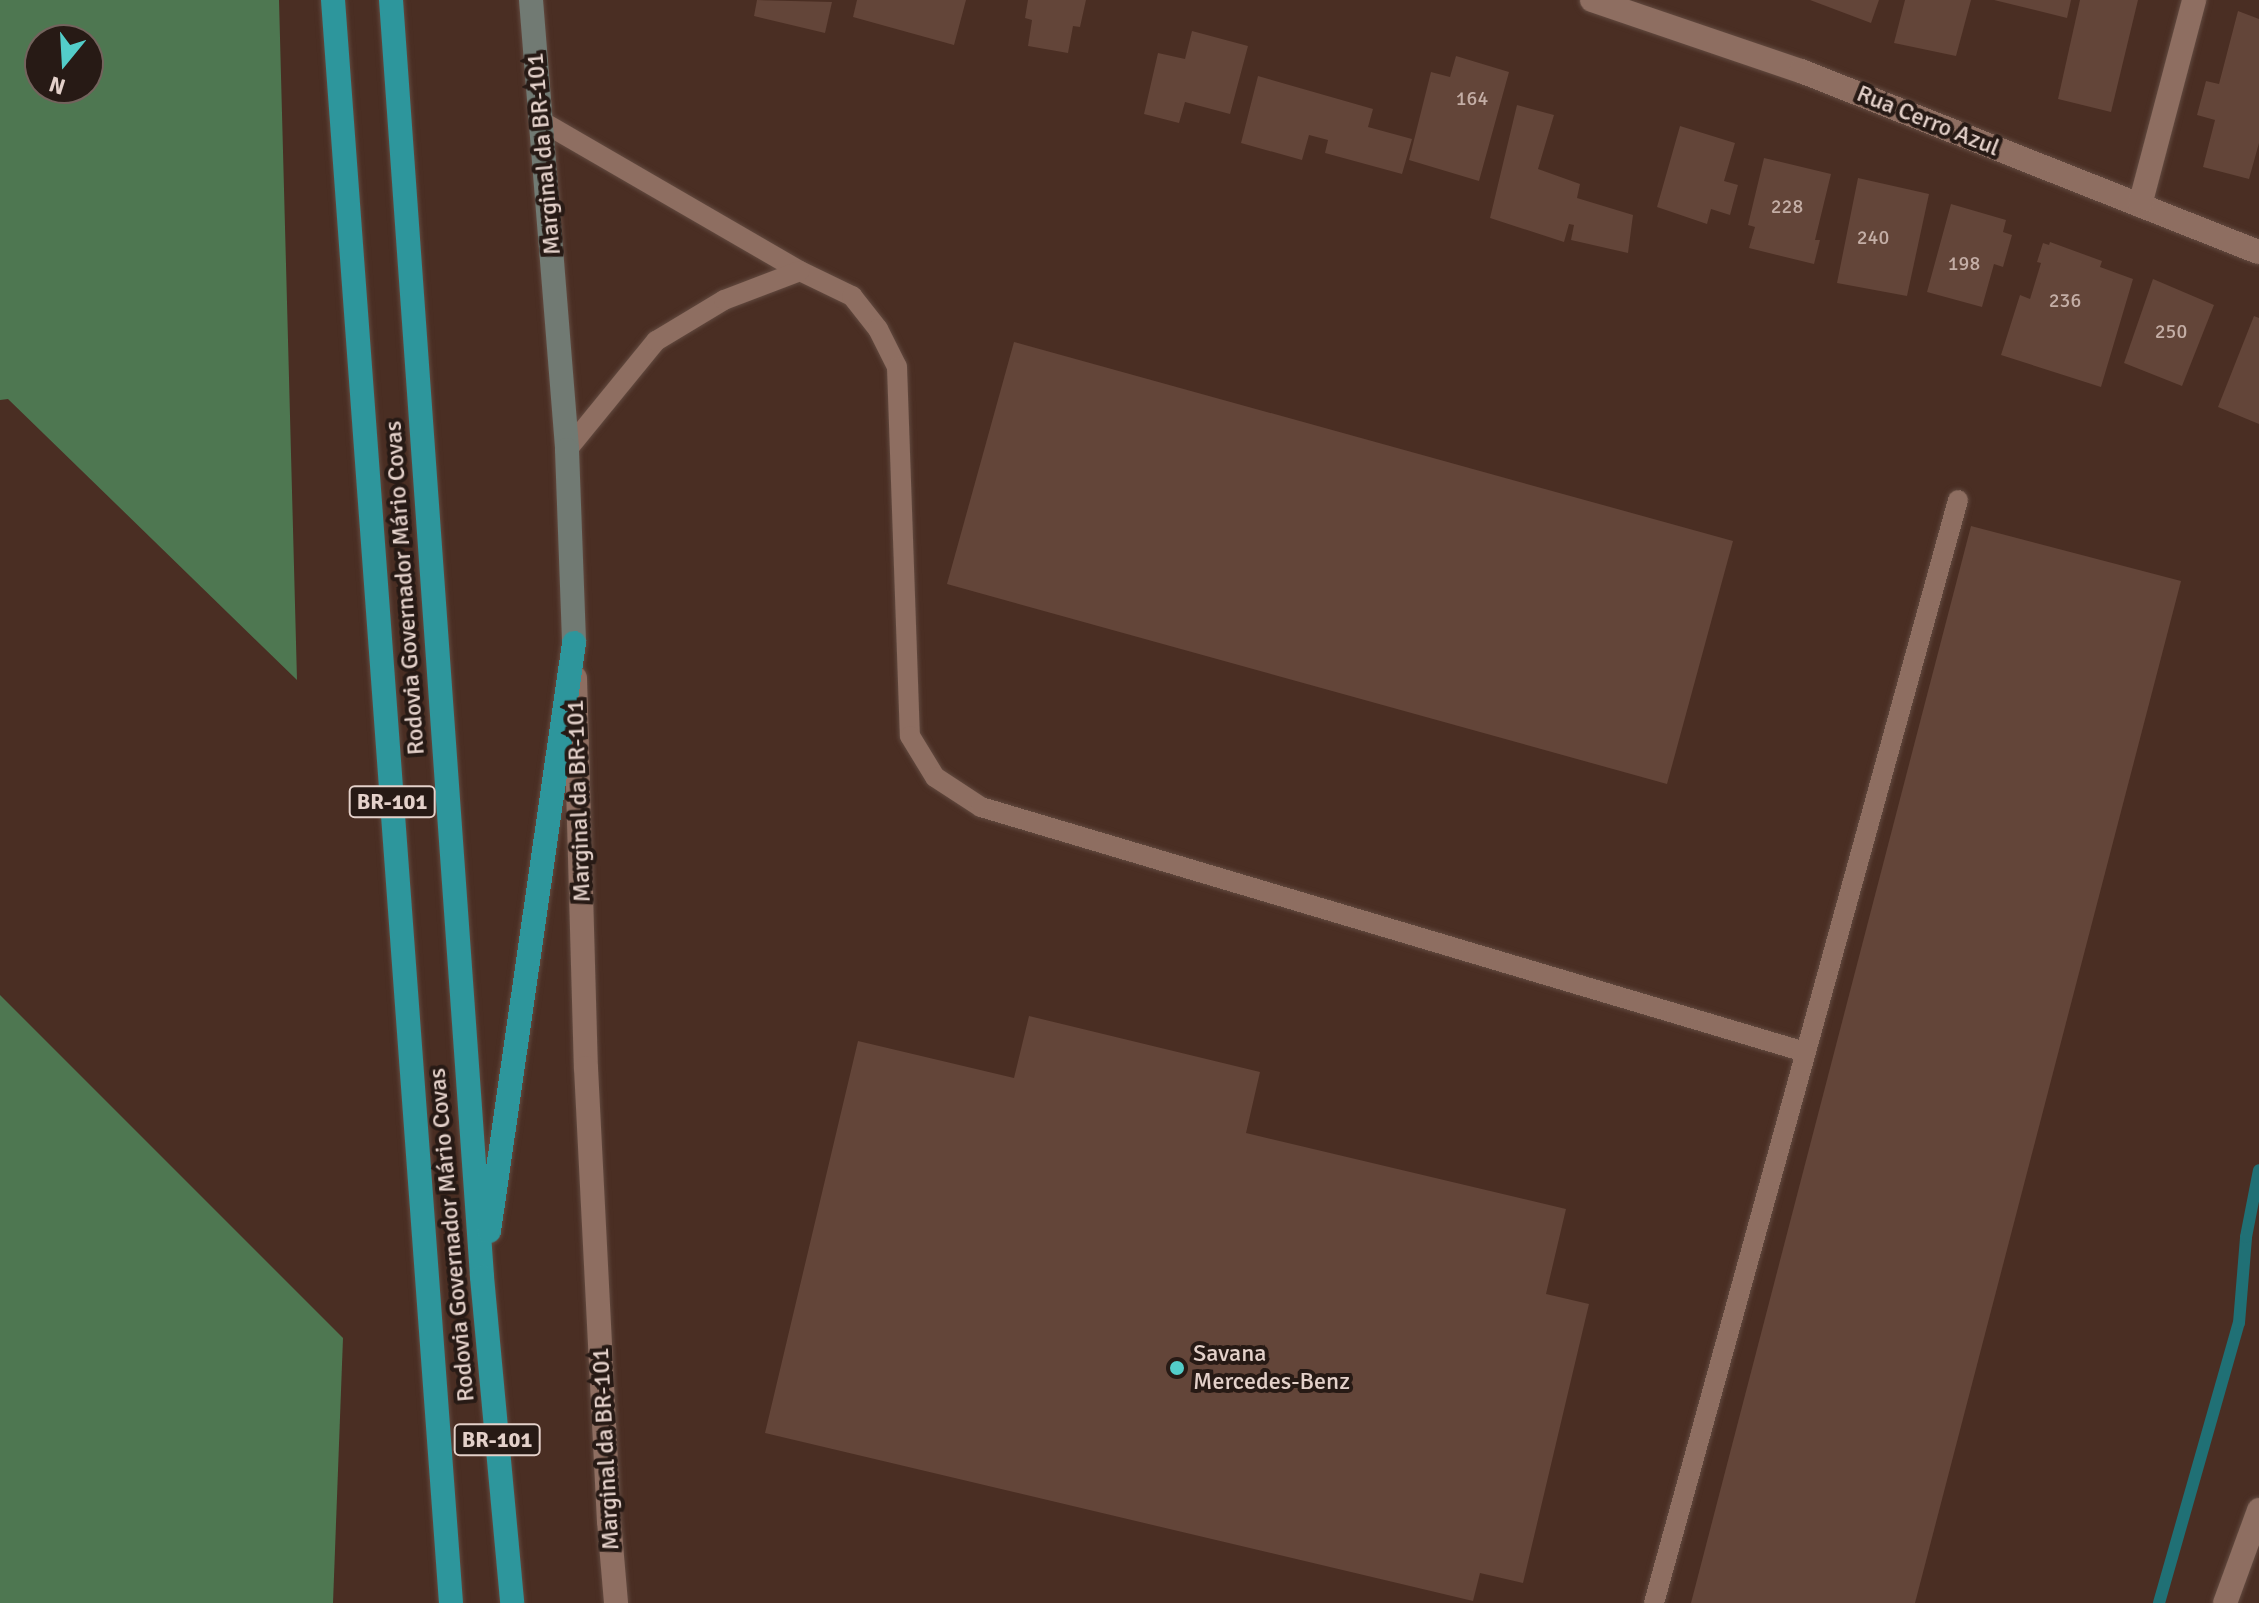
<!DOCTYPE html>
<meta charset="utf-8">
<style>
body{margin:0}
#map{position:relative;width:2259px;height:1603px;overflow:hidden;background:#4a2e23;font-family:Signika,sans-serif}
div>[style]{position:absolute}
.forest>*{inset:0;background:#4e7751}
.stream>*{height:12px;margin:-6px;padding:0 6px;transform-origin:6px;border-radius:6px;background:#207075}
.building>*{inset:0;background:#634539}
.roads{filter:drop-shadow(0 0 2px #624a40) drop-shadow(0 0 2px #624a40)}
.service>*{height:20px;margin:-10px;padding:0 10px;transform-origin:10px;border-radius:10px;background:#8e6e61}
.minor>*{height:24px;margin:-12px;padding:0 12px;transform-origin:12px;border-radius:12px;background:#8e6e61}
.secondary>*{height:24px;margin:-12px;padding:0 12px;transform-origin:12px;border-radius:12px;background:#717a73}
.motorway>*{height:24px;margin:-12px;padding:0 12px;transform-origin:12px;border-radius:12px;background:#2d969c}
.dots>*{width:22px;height:22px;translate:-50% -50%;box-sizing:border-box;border:4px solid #271a15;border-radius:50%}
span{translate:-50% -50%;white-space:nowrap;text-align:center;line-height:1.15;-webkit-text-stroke:8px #271a15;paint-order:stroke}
.number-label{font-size:20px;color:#c4aea6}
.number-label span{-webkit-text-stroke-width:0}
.shield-label span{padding:2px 6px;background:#271a15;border:2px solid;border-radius:6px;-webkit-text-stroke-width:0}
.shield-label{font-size:22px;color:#e4d1ca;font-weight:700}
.street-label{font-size:24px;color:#e4d1ca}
.poi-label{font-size:24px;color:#e4d1ca}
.left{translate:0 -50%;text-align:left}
.north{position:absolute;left:24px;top:24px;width:80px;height:80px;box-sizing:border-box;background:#271a15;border:2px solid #73635d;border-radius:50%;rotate:198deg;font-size:22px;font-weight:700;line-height:32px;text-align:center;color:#e4d1ca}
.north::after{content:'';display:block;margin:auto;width:28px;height:36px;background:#53cdc9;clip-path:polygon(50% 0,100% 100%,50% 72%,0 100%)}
</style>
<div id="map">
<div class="forest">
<div style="clip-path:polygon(evenodd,0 0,279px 0,297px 680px,8px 399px,0 400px,0 0,88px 40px,88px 88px,40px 88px,40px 40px,88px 40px)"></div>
<div style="clip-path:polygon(0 995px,343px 1338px,333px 1603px,0 1603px)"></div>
</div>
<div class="stream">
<div style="left:2159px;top:1603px;width:291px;rotate:-74.1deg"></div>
<div style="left:2239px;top:1323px;width:86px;rotate:-85.3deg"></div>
<div style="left:2246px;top:1237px;width:68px;rotate:-79deg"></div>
</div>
<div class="building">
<div style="clip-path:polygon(757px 0,832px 2px,825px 33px,754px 16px)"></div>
<div style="clip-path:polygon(857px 0,966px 0,954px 45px,853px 17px)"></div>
<div style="clip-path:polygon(1028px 0,1086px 0,1080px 27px,1073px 26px,1068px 53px,1028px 46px,1032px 20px,1025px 18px)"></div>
<div style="clip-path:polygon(1810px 0,1879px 0,1871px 23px)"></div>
<div style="clip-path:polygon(1905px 0,1971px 0,1956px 56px,1894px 43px)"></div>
<div style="clip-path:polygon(1994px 0,2071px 0,2067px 18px)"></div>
<div style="clip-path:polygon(2080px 0,2138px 0,2111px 112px,2058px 99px)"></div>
<div style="clip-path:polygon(2238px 11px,2259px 19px,2259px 143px,2249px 179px,2203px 167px,2215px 120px,2197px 115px,2206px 81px,2219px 84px)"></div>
<div style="clip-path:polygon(1192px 31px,1248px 46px,1230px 114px,1185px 102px,1179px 123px,1144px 114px,1158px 53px,1185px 59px)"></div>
<div style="clip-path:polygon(1456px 56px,1509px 72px,1479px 181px,1409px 160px,1431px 72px,1450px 77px)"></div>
<div style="clip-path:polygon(1258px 76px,1373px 109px,1368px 127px,1412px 139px,1402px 174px,1325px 153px,1328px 140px,1309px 135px,1302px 160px,1241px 143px)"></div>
<div style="clip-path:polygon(1517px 105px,1554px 115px,1538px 169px,1580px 184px,1577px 198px,1633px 215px,1628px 253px,1571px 240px,1574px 225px,1569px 224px,1564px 242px,1490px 218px)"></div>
<div style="clip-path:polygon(1680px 126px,1735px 143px,1724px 181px,1738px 185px,1730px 215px,1711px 209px,1707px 224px,1657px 207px)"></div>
<div style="clip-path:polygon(1764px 158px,1831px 174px,1815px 240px,1820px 240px,1814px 264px,1749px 248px,1755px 227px,1748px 225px)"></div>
<div style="clip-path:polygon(1858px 178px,1929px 194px,1907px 296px,1837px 283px)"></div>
<div style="clip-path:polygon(1951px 204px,2006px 220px,2003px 232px,2012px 235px,2003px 267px,1994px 264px,1982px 307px,1927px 292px)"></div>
<div style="clip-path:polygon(2050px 242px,2102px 261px,2100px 267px,2133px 279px,2101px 387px,2001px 355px,2020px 295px,2030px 299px,2041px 263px,2037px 262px,2043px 243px,2049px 245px)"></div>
<div style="clip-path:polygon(2153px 279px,2214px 305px,2182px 386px,2124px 363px)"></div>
<div style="clip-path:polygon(2254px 316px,2259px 318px,2259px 424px,2218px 407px)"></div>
<div style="clip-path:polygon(1014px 342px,1733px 541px,1667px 784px,947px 584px)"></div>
<div style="clip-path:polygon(1971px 526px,2181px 581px,1915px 1603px,1691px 1603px)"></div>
<div style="clip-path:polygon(1029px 1016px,1260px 1072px,1246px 1133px,1566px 1209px,1546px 1294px,1589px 1304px,1523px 1583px,1480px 1573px,1473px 1601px,765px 1433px,858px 1041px,1014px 1078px)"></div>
</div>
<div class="roads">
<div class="service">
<div style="left:541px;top:121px;width:299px;rotate:30.1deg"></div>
<div style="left:800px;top:271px;width:58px;rotate:25.7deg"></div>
<div style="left:852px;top:296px;width:42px;rotate:51.8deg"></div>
<div style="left:878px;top:329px;width:42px;rotate:63.4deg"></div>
<div style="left:897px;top:367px;width:369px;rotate:88deg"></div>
<div style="left:910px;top:736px;width:48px;rotate:58.6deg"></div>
<div style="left:935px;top:777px;width:55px;rotate:33.1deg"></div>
<div style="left:981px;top:807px;width:860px;rotate:16.56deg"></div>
<div style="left:567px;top:450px;width:141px;rotate:-50.8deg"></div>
<div style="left:656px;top:341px;width:79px;rotate:-31.1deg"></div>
<div style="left:724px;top:300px;width:81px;rotate:-20.9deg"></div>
<div style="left:1654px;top:1603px;width:1144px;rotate:-74.59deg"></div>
</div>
<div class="minor">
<div style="left:1592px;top:0;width:221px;rotate:18.8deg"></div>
<div style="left:1801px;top:71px;width:492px;rotate:21.6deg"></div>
<div style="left:2140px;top:205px;width:212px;rotate:-75.2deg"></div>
<div style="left:575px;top:678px;width:390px;rotate:88.4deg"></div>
<div style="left:586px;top:1068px;width:454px;rotate:87.1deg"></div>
<div style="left:609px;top:1521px;width:82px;rotate:85.1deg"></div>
<div style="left:2225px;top:1603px;width:99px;rotate:-69.9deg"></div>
</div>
<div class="secondary">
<div style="left:531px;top:0;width:451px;rotate:85.4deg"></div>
<div style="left:567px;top:450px;width:193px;rotate:87.9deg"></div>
</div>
<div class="motorway">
<div style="left:333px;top:0;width:1607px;rotate:85.79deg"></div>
<div style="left:391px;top:0;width:1280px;rotate:85.92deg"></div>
<div style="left:482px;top:1277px;width:327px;rotate:84.7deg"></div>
<div style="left:489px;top:1231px;width:594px;rotate:-81.77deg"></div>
</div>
</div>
<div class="dots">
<div style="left:1177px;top:1368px;background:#53cdc9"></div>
</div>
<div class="number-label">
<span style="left:1472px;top:98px">164</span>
<span style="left:1787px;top:206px">228</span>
<span style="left:1873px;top:237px">240</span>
<span style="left:1964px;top:263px">198</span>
<span style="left:2065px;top:300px">236</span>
<span style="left:2171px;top:331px">250</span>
</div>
<div class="shield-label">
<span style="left:392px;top:802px">BR-101</span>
<span style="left:497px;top:1440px">BR-101</span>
</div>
<div class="street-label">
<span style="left:1928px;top:121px;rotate:22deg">Rua Cerro Azul</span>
<span style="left:544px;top:154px;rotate:-95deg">Marginal da BR-101</span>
<span style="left:405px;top:588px;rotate:-94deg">Rodovia Governador Mário Covas</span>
<span style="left:579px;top:801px;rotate:-92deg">Marginal da BR-101</span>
<span style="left:452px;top:1235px;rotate:-95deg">Rodovia Governador Mário Covas</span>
<span style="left:606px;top:1449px;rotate:-93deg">Marginal da BR-101</span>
</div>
<div class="poi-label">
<span class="left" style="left:1193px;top:1368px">Savana<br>Mercedes-Benz</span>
</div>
<div class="north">N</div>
</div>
